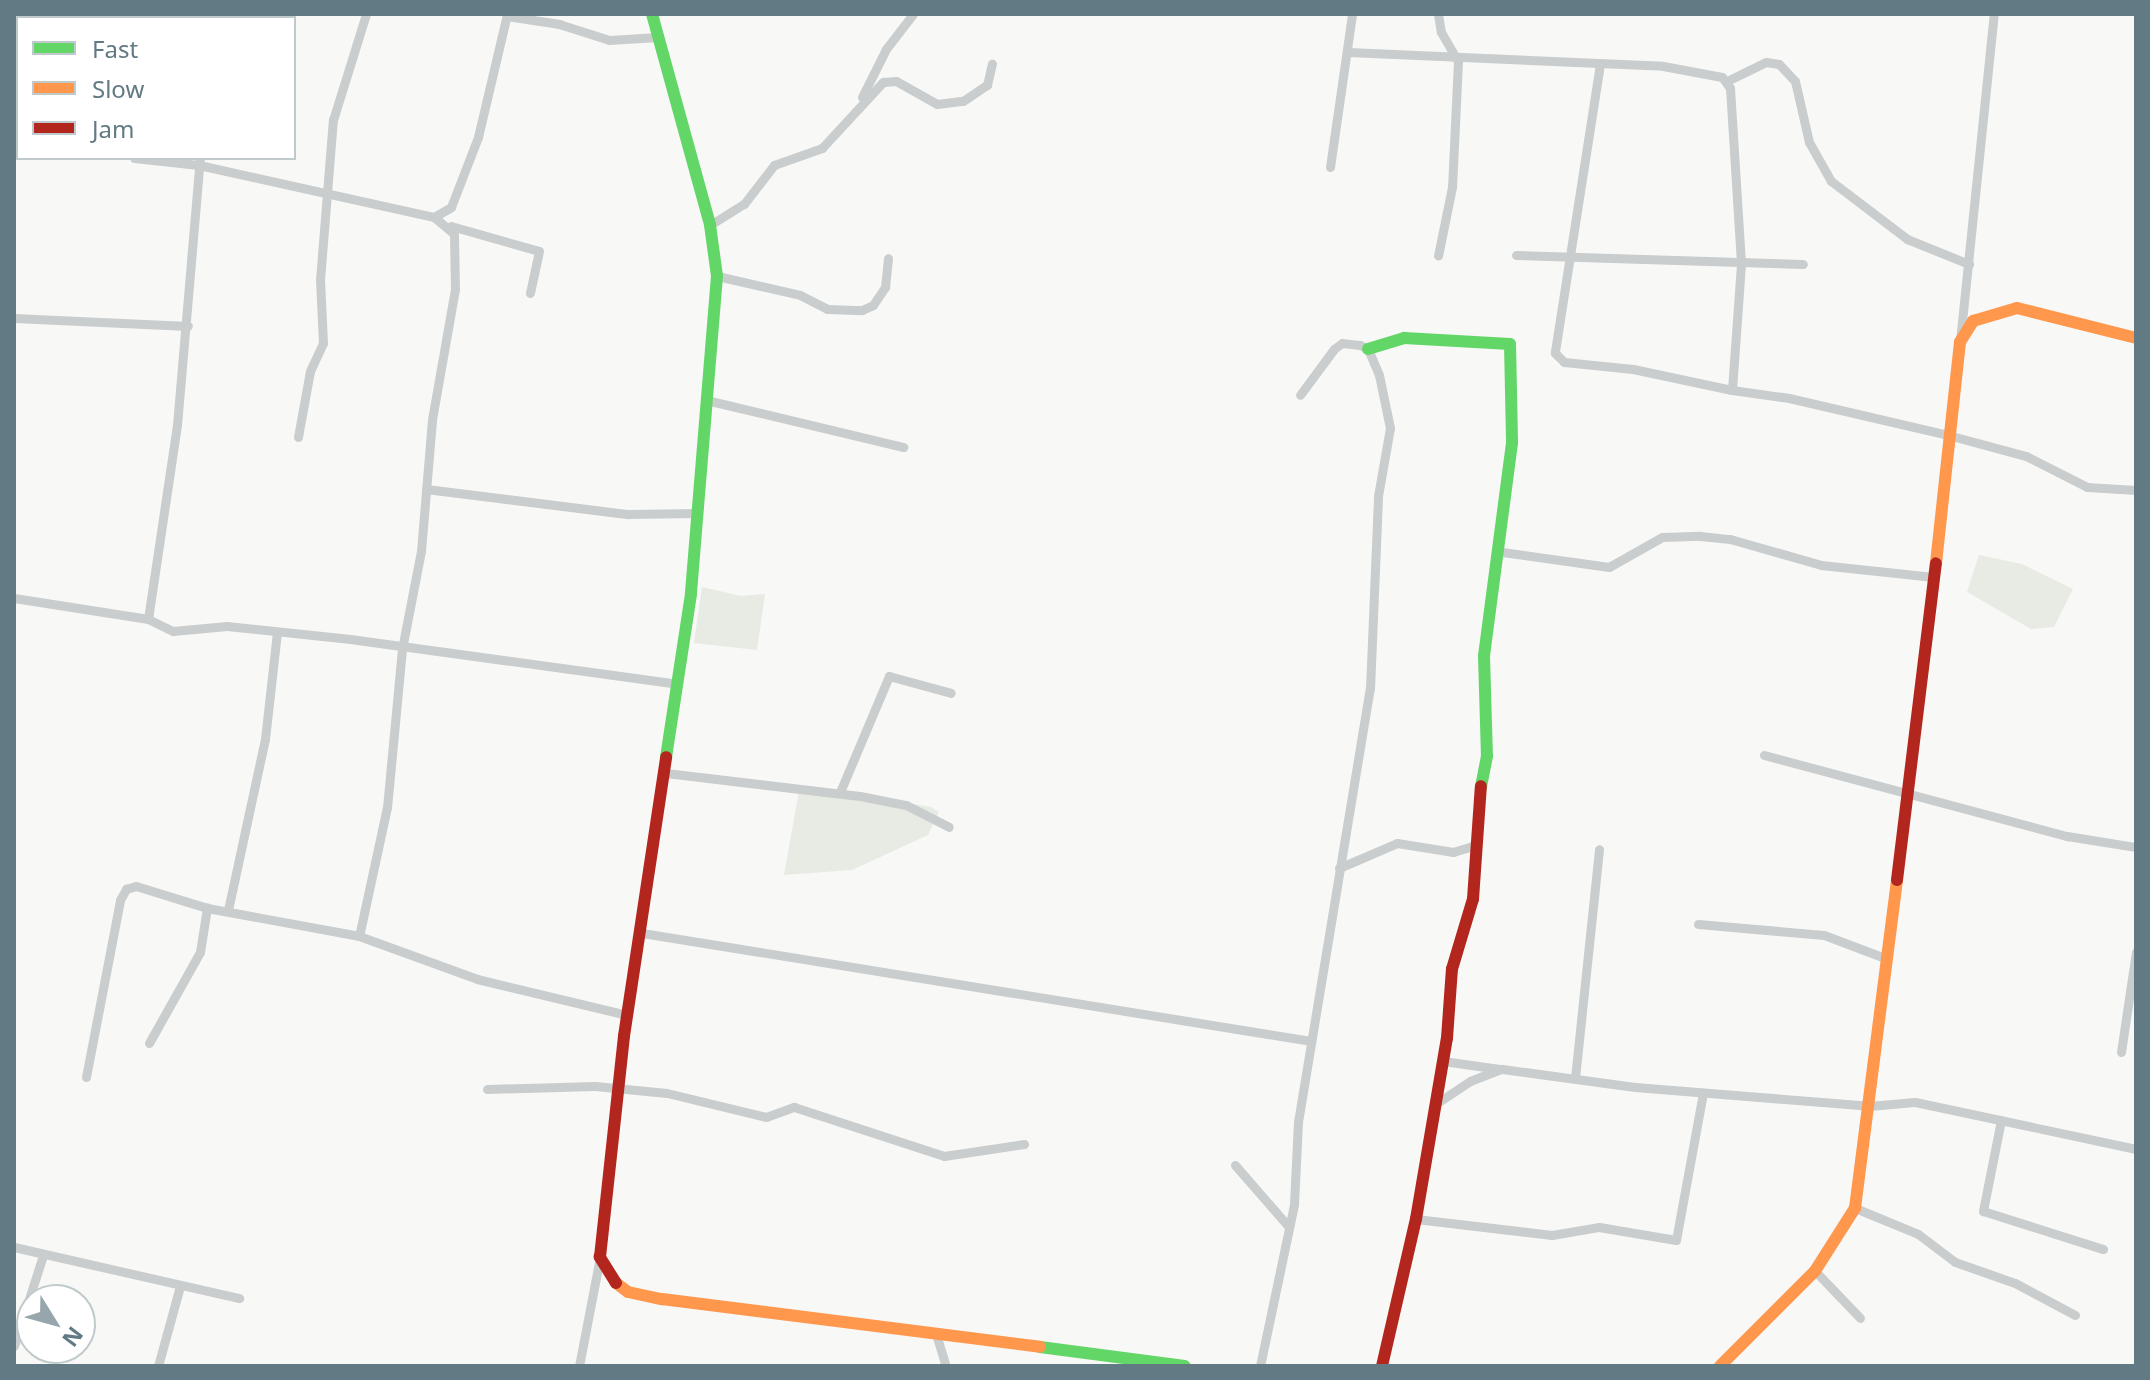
<!DOCTYPE html>
<style>
body{margin:0}
#map{position:relative;width:2150px;height:1380px;overflow:hidden;background:#f8f8f7;font-family:"Noto Sans",sans-serif}
div>[style]{position:absolute}
.green>*{inset:0;background:#e8eae4}
.street>*{height:9px;margin:-4.5px;padding:0 4.5px;transform-origin:4.5px;border-radius:4.5px;background:#cacdcd}
.fast>*{height:12px;margin:-6px;padding:0 6px;transform-origin:6px;border-radius:6px;background:#63d668}
.slow>*{height:12px;margin:-6px;padding:0 6px;transform-origin:6px;border-radius:6px;background:#ff974d}
.jam>*{height:12px;margin:-6px;padding:0 6px;transform-origin:6px;border-radius:6px;background:#b3261e}
span{translate:-50% -50%;white-space:nowrap;text-align:center;line-height:1.15;-webkit-text-stroke:8px #fff;paint-order:stroke}
.frame{position:absolute;inset:0;border:16px solid #627a83;pointer-events:none}
.legend{position:absolute;left:16px;top:16px;width:280px;height:144px;box-sizing:border-box;background:#fff;border:2px solid #c0cacd;margin:0;padding:10px 14px;list-style:none;font-size:24px;color:#627a83}
.legend li{display:flex;align-items:center;gap:16px;height:40px}
.legend b{width:40px;border:2px solid #c0cacd}
.north{position:absolute;left:16px;top:1284px;width:80px;height:80px;box-sizing:border-box;background:#fff;border:2px solid #c0cacd;border-radius:50%;rotate:127deg;font-size:22px;font-weight:700;line-height:32px;text-align:center;color:#627a83}
.north::after{content:'';display:block;margin:auto;width:28px;height:36px;background:#96a6ac;clip-path:polygon(50% 0,100% 100%,50% 72%,0 100%)}
</style>
<div id="map">
<div class="green">
<div style="clip-path:polygon(1979px 555px,2022px 564px,2073px 589px,2054px 627px,2031px 629px,1967px 592px)"></div>
<div style="clip-path:polygon(702px 587px,741px 596px,765px 594px,757px 650px,694px 643px)"></div>
<div style="clip-path:polygon(800px 785px,931px 807px,939px 812px,928px 835px,852px 870px,784px 875px)"></div>
</div>
<div class="street">
<div style="left:14px;top:14px;width:8px"></div>
<div style="left:1438px;top:14px;width:18px;rotate:81deg"></div>
<div style="left:1441px;top:32px;width:34px;rotate:60deg"></div>
<div style="left:1458px;top:61px;width:126px;rotate:92.7deg"></div>
<div style="left:1452px;top:187px;width:70px;rotate:101.5deg"></div>
<div style="left:507px;top:16px;width:53px;rotate:8.7deg"></div>
<div style="left:559px;top:24px;width:52px;rotate:17.7deg"></div>
<div style="left:609px;top:40px;width:49px;rotate:-3.5deg"></div>
<div style="left:228px;top:18px;width:4px;rotate:-76deg"></div>
<div style="left:1348px;top:52px;width:315px;rotate:2.5deg"></div>
<div style="left:1663px;top:66px;width:60px;rotate:10.6deg"></div>
<div style="left:1722px;top:77px;width:14px;rotate:54deg"></div>
<div style="left:1730px;top:88px;width:176px;rotate:86.4deg"></div>
<div style="left:1741px;top:264px;width:126px;rotate:94.1deg"></div>
<div style="left:1732px;top:390px;width:58px;rotate:8deg"></div>
<div style="left:1789px;top:398px;width:163px;rotate:13.1deg"></div>
<div style="left:1948px;top:435px;width:81px;rotate:15.1deg"></div>
<div style="left:2026px;top:456px;width:68px;rotate:26.9deg"></div>
<div style="left:2087px;top:487px;width:49px;rotate:3.5deg"></div>
<div style="left:1600px;top:64px;width:292px;rotate:98.9deg"></div>
<div style="left:1555px;top:353px;width:13px;rotate:45deg"></div>
<div style="left:1564px;top:362px;width:69px;rotate:5.8deg"></div>
<div style="left:1633px;top:369px;width:101px;rotate:12deg"></div>
<div style="left:1727px;top:81px;width:43px;rotate:-26deg"></div>
<div style="left:1766px;top:62px;width:13px;rotate:9deg"></div>
<div style="left:1779px;top:64px;width:23px;rotate:47deg"></div>
<div style="left:1795px;top:81px;width:63px;rotate:77.1deg"></div>
<div style="left:1809px;top:142px;width:45px;rotate:60.6deg"></div>
<div style="left:1831px;top:181px;width:96px;rotate:37.3deg"></div>
<div style="left:1907px;top:239px;width:67px;rotate:22deg"></div>
<div style="left:862px;top:97px;width:54px;rotate:-63.4deg"></div>
<div style="left:886px;top:49px;width:44px;rotate:-52.4deg"></div>
<div style="left:14px;top:147px;width:4px"></div>
<div style="left:134px;top:158px;width:65px;rotate:6.1deg"></div>
<div style="left:199px;top:165px;width:241px;rotate:12.5deg"></div>
<div style="left:434px;top:217px;width:26px;rotate:40deg"></div>
<div style="left:454px;top:234px;width:55px;rotate:89deg"></div>
<div style="left:455px;top:289px;width:133px;rotate:100deg"></div>
<div style="left:432px;top:420px;width:131px;rotate:94.8deg"></div>
<div style="left:421px;top:551px;width:100px;rotate:101deg"></div>
<div style="left:402px;top:649px;width:159px;rotate:95.4deg"></div>
<div style="left:387px;top:807px;width:132px;rotate:102.2deg"></div>
<div style="left:1330px;top:167px;width:155px;rotate:-81.8deg"></div>
<div style="left:434px;top:217px;width:20px;rotate:-30deg"></div>
<div style="left:451px;top:207px;width:75px;rotate:-68.9deg"></div>
<div style="left:478px;top:137px;width:126px;rotate:-76.7deg"></div>
<div style="left:710px;top:225px;width:40px;rotate:-32deg"></div>
<div style="left:744px;top:204px;width:49px;rotate:-52.4deg"></div>
<div style="left:774px;top:165px;width:51px;rotate:-19.5deg"></div>
<div style="left:822px;top:148px;width:90px;rotate:-47.3deg"></div>
<div style="left:883px;top:82px;width:13px;rotate:-4deg"></div>
<div style="left:896px;top:81px;width:47px;rotate:29.3deg"></div>
<div style="left:937px;top:104px;width:26px;rotate:-7deg"></div>
<div style="left:963px;top:101px;width:29px;rotate:-34deg"></div>
<div style="left:987px;top:85px;width:22px;rotate:-77deg"></div>
<div style="left:451px;top:226px;width:91px;rotate:15.9deg"></div>
<div style="left:539px;top:251px;width:43px;rotate:102.1deg"></div>
<div style="left:1516px;top:255px;width:287px;rotate:1.8deg"></div>
<div style="left:717px;top:276px;width:85px;rotate:12.9deg"></div>
<div style="left:800px;top:295px;width:30px;rotate:27deg"></div>
<div style="left:827px;top:309px;width:35px;rotate:2deg"></div>
<div style="left:862px;top:310px;width:12px;rotate:-24deg"></div>
<div style="left:873px;top:305px;width:22px;rotate:-56deg"></div>
<div style="left:885px;top:287px;width:29px;rotate:-84deg"></div>
<div style="left:14px;top:318px;width:174px;rotate:2.6deg"></div>
<div style="left:1960px;top:341px;width:329px;rotate:-84.1deg"></div>
<div style="left:706px;top:400px;width:203px;rotate:13.4deg"></div>
<div style="left:298px;top:437px;width:67px;rotate:-79.7deg"></div>
<div style="left:310px;top:371px;width:31px;rotate:-65deg"></div>
<div style="left:323px;top:343px;width:63px;rotate:-92.7deg"></div>
<div style="left:320px;top:280px;width:161px;rotate:-85.4deg"></div>
<div style="left:333px;top:120px;width:111px;rotate:-72.7deg"></div>
<div style="left:426px;top:489px;width:204px;rotate:7.1deg"></div>
<div style="left:628px;top:514px;width:69px;rotate:-0.8deg"></div>
<div style="left:1502px;top:552px;width:108px;rotate:8deg"></div>
<div style="left:1609px;top:567px;width:61px;rotate:-29.5deg"></div>
<div style="left:1662px;top:537px;width:38px;rotate:-2deg"></div>
<div style="left:1700px;top:536px;width:30px;rotate:6deg"></div>
<div style="left:1730px;top:539px;width:95px;rotate:15.9deg"></div>
<div style="left:1821px;top:565px;width:113px;rotate:6.1deg"></div>
<div style="left:14px;top:598px;width:136px;rotate:8.9deg"></div>
<div style="left:148px;top:619px;width:28px;rotate:26deg"></div>
<div style="left:173px;top:631px;width:54px;rotate:-5.3deg"></div>
<div style="left:227px;top:626px;width:124px;rotate:6deg"></div>
<div style="left:350px;top:639px;width:330px;rotate:7.8deg"></div>
<div style="left:148px;top:619px;width:196px;rotate:-81.5deg"></div>
<div style="left:177px;top:425px;width:268px;rotate:-85.1deg"></div>
<div style="left:1764px;top:755px;width:314px;rotate:15deg"></div>
<div style="left:2067px;top:836px;width:70px;rotate:9.1deg"></div>
<div style="left:666px;top:773px;width:195px;rotate:6.8deg"></div>
<div style="left:860px;top:796px;width:47px;rotate:11.1deg"></div>
<div style="left:906px;top:805px;width:48px;rotate:27.1deg"></div>
<div style="left:840px;top:792px;width:126px;rotate:-67.1deg"></div>
<div style="left:889px;top:676px;width:64px;rotate:15.3deg"></div>
<div style="left:1339px;top:868px;width:63px;rotate:-23.3deg"></div>
<div style="left:1397px;top:843px;width:57px;rotate:9.1deg"></div>
<div style="left:1453px;top:852px;width:21px;rotate:-17deg"></div>
<div style="left:228px;top:910px;width:175px;rotate:-77.8deg"></div>
<div style="left:265px;top:739px;width:108px;rotate:-83.6deg"></div>
<div style="left:1698px;top:924px;width:126px;rotate:5deg"></div>
<div style="left:1824px;top:935px;width:65px;rotate:20.7deg"></div>
<div style="left:642px;top:933px;width:678px;rotate:9.17deg"></div>
<div style="left:149px;top:1043px;width:104px;rotate:-60.7deg"></div>
<div style="left:200px;top:952px;width:45px;rotate:-81deg"></div>
<div style="left:2121px;top:1052px;width:101px;rotate:-81.5deg"></div>
<div style="left:1443px;top:1061px;width:57px;rotate:8.1deg"></div>
<div style="left:86px;top:1077px;width:180px;rotate:-79.1deg"></div>
<div style="left:120px;top:900px;width:13px;rotate:-61deg"></div>
<div style="left:126px;top:889px;width:10px;rotate:-17deg"></div>
<div style="left:136px;top:886px;width:74px;rotate:17.2deg"></div>
<div style="left:207px;top:908px;width:155px;rotate:10.4deg"></div>
<div style="left:359px;top:936px;width:126px;rotate:20deg"></div>
<div style="left:477px;top:979px;width:154px;rotate:13.5deg"></div>
<div style="left:1575px;top:1078px;width:230px;rotate:-84deg"></div>
<div style="left:487px;top:1089px;width:108px;rotate:-1.6deg"></div>
<div style="left:595px;top:1086px;width:72px;rotate:5.6deg"></div>
<div style="left:667px;top:1093px;width:102px;rotate:13.6deg"></div>
<div style="left:766px;top:1117px;width:30px;rotate:-20deg"></div>
<div style="left:794px;top:1107px;width:158px;rotate:18.1deg"></div>
<div style="left:944px;top:1156px;width:81px;rotate:-8.5deg"></div>
<div style="left:1434px;top:1105px;width:43px;rotate:-33.7deg"></div>
<div style="left:1470px;top:1081px;width:34px;rotate:-21deg"></div>
<div style="left:1502px;top:1069px;width:134px;rotate:7.7deg"></div>
<div style="left:1635px;top:1087px;width:235px;rotate:4.6deg"></div>
<div style="left:1869px;top:1106px;width:46px;rotate:-5deg"></div>
<div style="left:1915px;top:1102px;width:226px;rotate:12deg"></div>
<div style="left:2001px;top:1120px;width:93px;rotate:101.2deg"></div>
<div style="left:1983px;top:1211px;width:126px;rotate:17.6deg"></div>
<div style="left:1235px;top:1165px;width:81px;rotate:49deg"></div>
<div style="left:1855px;top:1208px;width:68px;rotate:22.4deg"></div>
<div style="left:1918px;top:1234px;width:46px;rotate:37.1deg"></div>
<div style="left:1955px;top:1262px;width:64px;rotate:19.3deg"></div>
<div style="left:2015px;top:1283px;width:68px;rotate:28.1deg"></div>
<div style="left:1416px;top:1219px;width:137px;rotate:6.7deg"></div>
<div style="left:1552px;top:1235px;width:48px;rotate:-9.7deg"></div>
<div style="left:1599px;top:1227px;width:78px;rotate:9.6deg"></div>
<div style="left:1676px;top:1240px;width:149px;rotate:-79.6deg"></div>
<div style="left:14px;top:1247px;width:231px;rotate:12.8deg"></div>
<div style="left:1815px;top:1271px;width:65px;rotate:46.2deg"></div>
<div style="left:936px;top:1334px;width:34px;rotate:73deg"></div>
<div style="left:14px;top:1346px;width:96px;rotate:-72.3deg"></div>
<div style="left:158px;top:1366px;width:83px;rotate:-74.6deg"></div>
<div style="left:579px;top:1366px;width:111px;rotate:-79.1deg"></div>
<div style="left:1260px;top:1366px;width:166px;rotate:-78.1deg"></div>
<div style="left:1294px;top:1204px;width:82px;rotate:-87.2deg"></div>
<div style="left:1298px;top:1122px;width:439px;rotate:-80.6deg"></div>
<div style="left:1370px;top:689px;width:193px;rotate:-87.6deg"></div>
<div style="left:1378px;top:496px;width:69px;rotate:-80deg"></div>
<div style="left:1390px;top:428px;width:54px;rotate:-101.7deg"></div>
<div style="left:1379px;top:375px;width:28px;rotate:-113deg"></div>
<div style="left:1368px;top:349px;width:9px;rotate:-153deg"></div>
<div style="left:1360px;top:345px;width:18px;rotate:-174deg"></div>
<div style="left:1342px;top:343px;width:10px;rotate:143deg"></div>
<div style="left:1334px;top:349px;width:57px;rotate:126.5deg"></div>
</div>
<div class="fast">
<div style="left:652px;top:14px;width:219px;rotate:74.6deg"></div>
<div style="left:710px;top:225px;width:51px;rotate:82.2deg"></div>
<div style="left:717px;top:276px;width:319px;rotate:94.7deg"></div>
<div style="left:691px;top:594px;width:165px;rotate:98.7deg"></div>
<div style="left:1368px;top:349px;width:38px;rotate:-17deg"></div>
<div style="left:1404px;top:338px;width:106px;rotate:3.2deg"></div>
<div style="left:1510px;top:344px;width:99px;rotate:88.8deg"></div>
<div style="left:1512px;top:443px;width:215px;rotate:97.5deg"></div>
<div style="left:1484px;top:656px;width:100px;rotate:88.3deg"></div>
<div style="left:1487px;top:756px;width:31px;rotate:101deg"></div>
<div style="left:1040px;top:1347px;width:146px;rotate:7.5deg"></div>
</div>
<div class="slow">
<div style="left:1936px;top:563px;width:222px;rotate:-83.8deg"></div>
<div style="left:1960px;top:342px;width:25px;rotate:-58deg"></div>
<div style="left:1973px;top:321px;width:46px;rotate:-16.5deg"></div>
<div style="left:2017px;top:308px;width:123px;rotate:14.1deg"></div>
<div style="left:616px;top:1283px;width:15px;rotate:37deg"></div>
<div style="left:628px;top:1292px;width:35px;rotate:12deg"></div>
<div style="left:662px;top:1299px;width:381px;rotate:7.2deg"></div>
<div style="left:1720px;top:1366px;width:134px;rotate:-45deg"></div>
<div style="left:1815px;top:1271px;width:75px;rotate:-57.6deg"></div>
<div style="left:1855px;top:1208px;width:331px;rotate:-82.7deg"></div>
</div>
<div class="jam">
<div style="left:1897px;top:880px;width:319px;rotate:-83deg"></div>
<div style="left:616px;top:1283px;width:31px;rotate:-122deg"></div>
<div style="left:600px;top:1257px;width:222px;rotate:-83.8deg"></div>
<div style="left:624px;top:1036px;width:282px;rotate:-81.4deg"></div>
<div style="left:1382px;top:1366px;width:151px;rotate:-77deg"></div>
<div style="left:1416px;top:1219px;width:184px;rotate:-80.3deg"></div>
<div style="left:1447px;top:1038px;width:69px;rotate:-85.9deg"></div>
<div style="left:1452px;top:969px;width:73px;rotate:-73.3deg"></div>
<div style="left:1473px;top:899px;width:113px;rotate:-86deg"></div>
</div>
<div class="frame"></div>
<ul class="legend">
<li><b style="height:10px;background:#63d668"></b>Fast</li>
<li><b style="height:10px;background:#ff974d"></b>Slow</li>
<li><b style="height:10px;background:#b3261e"></b>Jam</li>
</ul>
<div class="north">N</div>
</div>
